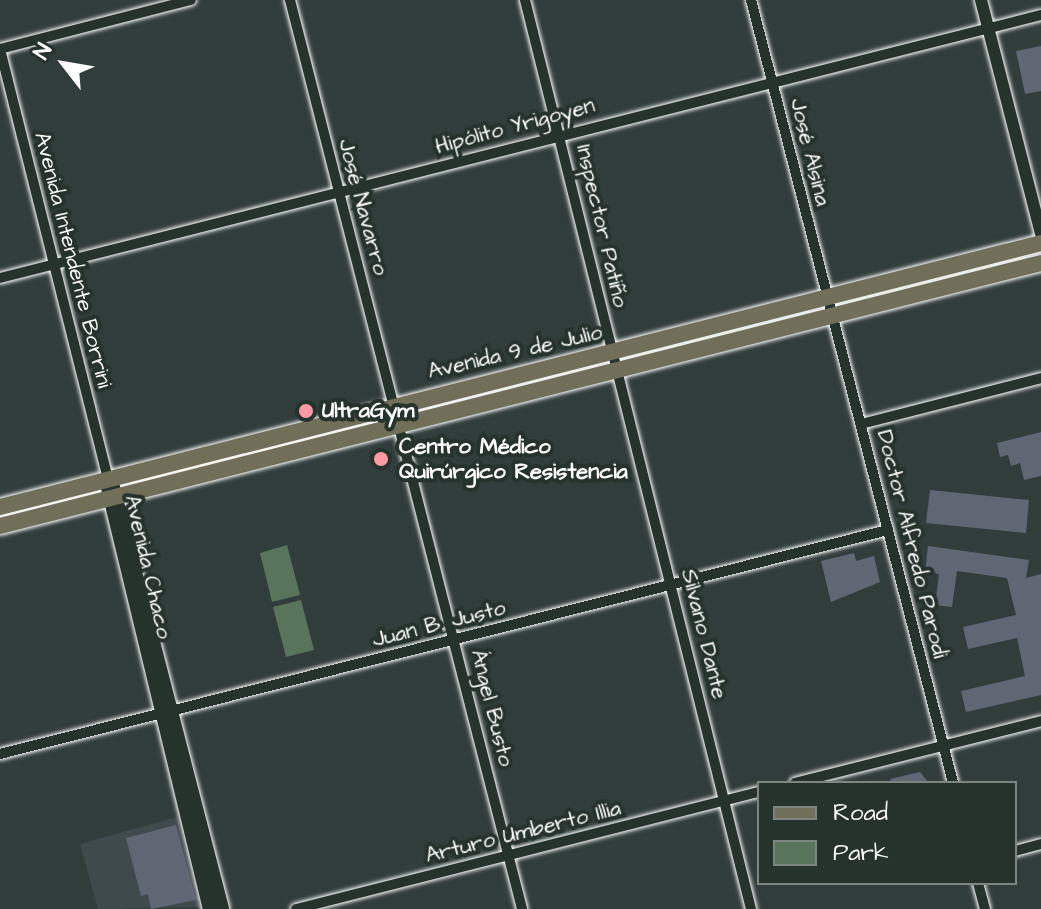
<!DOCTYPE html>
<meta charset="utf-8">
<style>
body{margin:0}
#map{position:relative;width:1041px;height:909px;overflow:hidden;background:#313d3b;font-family:"Architects Daughter",sans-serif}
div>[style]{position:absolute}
.built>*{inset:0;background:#3f4a4c}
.green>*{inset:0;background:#58745a}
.building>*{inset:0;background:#5f6775}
.roads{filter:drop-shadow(0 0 2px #fff) drop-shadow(0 0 2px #fff)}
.minor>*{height:10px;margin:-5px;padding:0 5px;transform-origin:5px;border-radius:5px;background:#26332d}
.tertiary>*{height:12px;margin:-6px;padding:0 6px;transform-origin:6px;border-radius:6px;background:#26332d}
.secondary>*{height:14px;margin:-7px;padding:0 7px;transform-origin:7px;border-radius:7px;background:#26332d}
.primary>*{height:16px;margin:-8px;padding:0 8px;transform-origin:8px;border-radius:8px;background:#716e59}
.dots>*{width:22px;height:22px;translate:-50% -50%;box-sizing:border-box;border:4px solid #26332d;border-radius:50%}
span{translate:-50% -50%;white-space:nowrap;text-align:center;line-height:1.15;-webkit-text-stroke:8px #26332d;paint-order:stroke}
.street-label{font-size:22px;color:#fff}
.poi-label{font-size:22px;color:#fff;font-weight:700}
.left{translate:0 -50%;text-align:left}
.legend{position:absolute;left:757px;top:781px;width:260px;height:104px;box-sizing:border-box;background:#26332d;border:2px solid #7d8581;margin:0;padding:10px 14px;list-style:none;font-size:24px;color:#fff}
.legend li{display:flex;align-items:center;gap:16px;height:40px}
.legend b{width:40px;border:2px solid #7d8581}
.north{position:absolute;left:24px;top:24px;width:80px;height:80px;-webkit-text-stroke:6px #26332d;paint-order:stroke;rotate:301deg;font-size:22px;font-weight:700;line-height:32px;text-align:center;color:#fff}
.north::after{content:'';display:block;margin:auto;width:28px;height:36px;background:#fff;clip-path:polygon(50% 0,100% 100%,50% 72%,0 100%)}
</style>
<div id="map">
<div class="built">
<div style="clip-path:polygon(177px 817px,200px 907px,98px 909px,80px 844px)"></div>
</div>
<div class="green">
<div style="clip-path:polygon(1024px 253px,1026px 260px,835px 309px,834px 302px)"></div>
<div style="clip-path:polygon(809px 309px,810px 316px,619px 361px,618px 355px)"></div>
<div style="clip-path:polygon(597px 363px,599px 369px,408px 417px,406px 411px)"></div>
<div style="clip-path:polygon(384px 415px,386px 422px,131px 486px,129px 479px)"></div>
<div style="clip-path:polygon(287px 545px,300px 595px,272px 602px,260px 553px)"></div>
<div style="clip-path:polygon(301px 600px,314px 650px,286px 657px,273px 607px)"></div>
</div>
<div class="building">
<div style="clip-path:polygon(1041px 46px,1041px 91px,1025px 94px,1016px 51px)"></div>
<div style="clip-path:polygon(1041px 432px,1041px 476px,1024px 480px,1020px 463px,1011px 466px,1008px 455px,1000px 457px,997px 443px)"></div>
<div style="clip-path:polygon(930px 490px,1029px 500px,1026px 533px,926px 523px)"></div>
<div style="clip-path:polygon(928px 546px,1029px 560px,1026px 578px,1041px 574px,1041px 695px,966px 712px,961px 691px,1025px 676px,1017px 638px,968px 649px,963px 627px,1016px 615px,1007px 578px,957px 571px,952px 607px,935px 605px,939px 574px,925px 572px)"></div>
<div style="clip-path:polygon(854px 553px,856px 561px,874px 556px,880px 582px,831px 602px,821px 561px)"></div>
<div style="clip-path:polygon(920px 772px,929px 783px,891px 783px,890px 779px)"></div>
<div style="clip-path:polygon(176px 825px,196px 900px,151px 909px,148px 894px,141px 896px,126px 838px)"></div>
</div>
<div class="roads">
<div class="minor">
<div style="left:290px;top:0;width:938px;rotate:75.68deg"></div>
<div style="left:525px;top:0;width:937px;rotate:76.04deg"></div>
<div style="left:751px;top:0;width:809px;rotate:75.53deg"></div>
<div style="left:0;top:49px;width:444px;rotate:75.9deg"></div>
<div style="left:0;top:49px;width:197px;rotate:-14.4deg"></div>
<div style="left:0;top:278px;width:1074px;rotate:-14.18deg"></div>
<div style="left:861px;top:424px;width:186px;rotate:-14.3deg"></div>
<div style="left:0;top:754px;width:916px;rotate:-14.16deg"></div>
<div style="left:795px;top:783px;width:254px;rotate:-14.1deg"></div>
<div style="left:1015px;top:851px;width:27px;rotate:-15deg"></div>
<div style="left:978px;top:883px;width:27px;rotate:75deg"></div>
<div style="left:296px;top:909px;width:478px;rotate:-14.2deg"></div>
</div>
<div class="tertiary">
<div style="left:981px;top:0;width:241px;rotate:75.6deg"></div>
</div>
<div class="secondary">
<div style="left:113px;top:487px;width:436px;rotate:75.5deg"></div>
<div style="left:108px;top:488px;width:433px;rotate:76.4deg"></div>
</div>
<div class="primary">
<div style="left:0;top:507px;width:1074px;rotate:-14.23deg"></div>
<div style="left:0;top:526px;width:1074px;rotate:-14.18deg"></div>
</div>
</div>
<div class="dots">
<div style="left:306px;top:411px;background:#ff9aa2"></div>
<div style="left:381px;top:459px;background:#ff9aa2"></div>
</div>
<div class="street-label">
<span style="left:515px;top:126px;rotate:-15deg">Hipólito Yrigoyen</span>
<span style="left:810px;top:152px;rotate:76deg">José Alsina</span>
<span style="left:363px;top:207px;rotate:75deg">José Navarro</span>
<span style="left:602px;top:226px;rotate:77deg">Inspector Patiño</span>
<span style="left:73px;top:260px;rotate:76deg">Avenida Intendente Borrini</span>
<span style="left:515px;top:352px;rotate:-13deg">Avenida 9 de Julio</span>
<span style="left:912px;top:544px;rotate:76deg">Doctor Alfredo Parodi</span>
<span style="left:148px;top:567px;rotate:77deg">Avenida Chaco</span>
<span style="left:439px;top:624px;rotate:-14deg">Juan B. Justo</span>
<span style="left:704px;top:634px;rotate:76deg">Silvano Dante</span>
<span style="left:492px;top:708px;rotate:76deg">Ángel Busto</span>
<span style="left:523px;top:832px;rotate:-14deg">Arturo Umberto Illia</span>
</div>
<div class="poi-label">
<span class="left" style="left:322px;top:411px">UltraGym</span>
<span class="left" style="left:399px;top:459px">Centro Médico<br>Quirúrgico Resistencia</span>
</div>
<ul class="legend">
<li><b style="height:10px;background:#716e59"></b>Road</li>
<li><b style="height:22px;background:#58745a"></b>Park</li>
</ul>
<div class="north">N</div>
</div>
